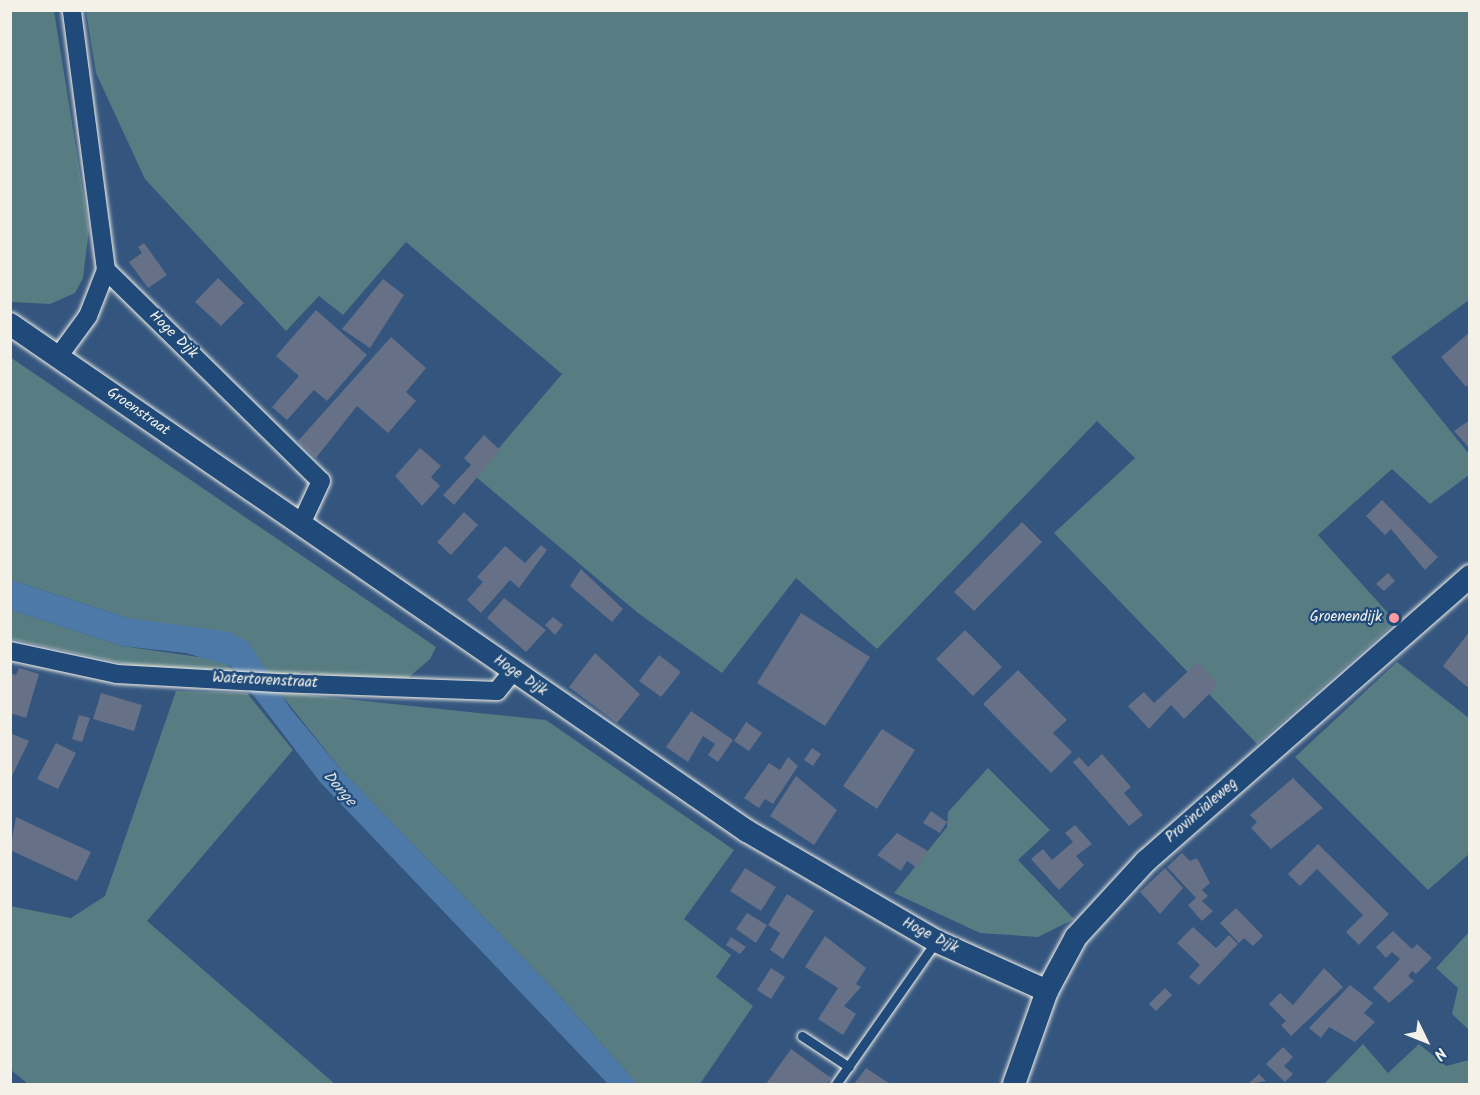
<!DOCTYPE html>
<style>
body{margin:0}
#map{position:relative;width:1480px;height:1095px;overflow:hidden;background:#34557e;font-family:Kalam,sans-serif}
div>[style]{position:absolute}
.green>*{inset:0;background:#577c82}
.water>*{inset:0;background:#4d79a8}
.building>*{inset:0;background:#667086}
.roads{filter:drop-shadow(0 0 2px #f4f1e8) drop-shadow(0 0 2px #f4f1e8)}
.service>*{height:9px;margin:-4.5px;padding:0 4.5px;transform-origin:4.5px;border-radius:4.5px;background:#1f4a7a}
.minor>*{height:18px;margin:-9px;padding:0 9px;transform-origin:9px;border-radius:9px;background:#1f4a7a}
.tertiary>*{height:22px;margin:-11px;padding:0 11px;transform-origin:11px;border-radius:11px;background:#1f4a7a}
.dots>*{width:16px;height:16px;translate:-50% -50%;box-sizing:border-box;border:3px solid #1f4a7a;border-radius:50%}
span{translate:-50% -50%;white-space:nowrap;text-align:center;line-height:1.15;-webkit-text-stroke:4.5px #1f4a7a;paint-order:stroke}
.street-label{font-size:15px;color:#f4f1e8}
.poi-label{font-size:15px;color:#f4f1e8}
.right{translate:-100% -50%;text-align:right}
.water-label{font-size:16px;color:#dbdfde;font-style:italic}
.frame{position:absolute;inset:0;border:12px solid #f4f1e8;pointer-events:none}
.north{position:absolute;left:1396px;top:1011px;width:60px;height:60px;-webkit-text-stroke:4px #1f4a7a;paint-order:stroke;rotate:133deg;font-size:16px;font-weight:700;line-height:24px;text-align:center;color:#f4f1e8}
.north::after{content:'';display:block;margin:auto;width:21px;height:27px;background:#f4f1e8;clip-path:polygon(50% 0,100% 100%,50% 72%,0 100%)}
</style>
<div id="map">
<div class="green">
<div style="clip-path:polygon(10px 11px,54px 11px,89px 229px,83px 278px,75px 293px,50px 304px,11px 302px)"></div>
<div style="clip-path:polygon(86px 11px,1469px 11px,1469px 300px,1391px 357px,1469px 454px,1469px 475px,1430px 504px,1392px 469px,1318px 535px,1396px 622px,1257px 744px,1054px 533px,1135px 458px,1097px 421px,877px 649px,796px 578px,722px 673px,638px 613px,475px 476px,562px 374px,406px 242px,343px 315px,319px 296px,286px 331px,145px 179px,96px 73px)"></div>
<div style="clip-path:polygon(10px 357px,436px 647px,430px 659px,408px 678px,393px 682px,302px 672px,291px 677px,267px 676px,248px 642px,128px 618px,11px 580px)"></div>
<div style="clip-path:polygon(11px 610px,122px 646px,220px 660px,240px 674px,134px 666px,11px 639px)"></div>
<div style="clip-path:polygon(1397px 662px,1469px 718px,1469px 854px,1428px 890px,1295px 757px)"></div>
<div style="clip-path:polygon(176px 691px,247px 693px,293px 750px,147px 921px,335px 1084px,28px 1084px,11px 1070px,10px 906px,71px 918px,105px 896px)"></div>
<div style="clip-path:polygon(279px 692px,546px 720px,734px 850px,684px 919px,731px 955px,716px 977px,753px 1006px,700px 1084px,637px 1084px,555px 991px,343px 772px)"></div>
<div style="clip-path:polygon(988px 768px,1050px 830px,1018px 860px,1074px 919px,1038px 937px,980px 933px,894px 893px,947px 827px,948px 812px)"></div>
<div style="clip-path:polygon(1469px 932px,1469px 1030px,1452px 1014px,1458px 988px,1436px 968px)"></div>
<div style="clip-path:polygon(1363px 1044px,1388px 1073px,1419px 1044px,1446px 1066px,1469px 1060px,1469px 1084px,1324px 1084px)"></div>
</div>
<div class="water">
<div style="clip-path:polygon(11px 580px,128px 618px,230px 632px,248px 642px,290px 708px,343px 772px,555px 991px,637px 1084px,608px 1084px,320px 782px,231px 666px,186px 653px,122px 646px,11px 610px)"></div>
</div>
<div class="building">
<div style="clip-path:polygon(144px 243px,167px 275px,148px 288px,129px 262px,142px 253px,138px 247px)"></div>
<div style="clip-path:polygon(218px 278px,244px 303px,221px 326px,195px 302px)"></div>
<div style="clip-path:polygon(383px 279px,404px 295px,370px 348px,342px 329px)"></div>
<div style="clip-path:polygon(316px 310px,367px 355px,327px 401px,314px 390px,287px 420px,272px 407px,299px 376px,276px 356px)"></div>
<div style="clip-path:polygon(1470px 332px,1470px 384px,1466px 387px,1441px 357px)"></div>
<div style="clip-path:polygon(391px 337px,426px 368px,406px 392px,416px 401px,388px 433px,357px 406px,316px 458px,298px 441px)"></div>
<div style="clip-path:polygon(1470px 420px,1470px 449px,1454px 431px)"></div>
<div style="clip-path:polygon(484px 435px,500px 450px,454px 505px,443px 495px,471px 465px,464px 458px)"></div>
<div style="clip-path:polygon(420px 448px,441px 466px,431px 477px,440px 486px,422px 506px,395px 476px)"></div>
<div style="clip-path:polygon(1382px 500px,1438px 557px,1425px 570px,1391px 529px,1385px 535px,1366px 516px)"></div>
<div style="clip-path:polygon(464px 512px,478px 525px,451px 555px,437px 542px)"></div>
<div style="clip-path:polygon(1022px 522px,1042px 542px,974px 611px,954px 592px)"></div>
<div style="clip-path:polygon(541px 545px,547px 550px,519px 588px,510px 580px,481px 613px,467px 600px,483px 582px,477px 577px,505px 546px,525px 563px)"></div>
<div style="clip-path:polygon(581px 569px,623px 609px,612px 622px,570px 586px)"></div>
<div style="clip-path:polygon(1388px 573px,1395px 581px,1384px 591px,1376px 584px)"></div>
<div style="clip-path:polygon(504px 598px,546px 630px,526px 652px,487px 618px)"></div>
<div style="clip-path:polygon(801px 613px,870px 657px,825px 726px,757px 683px)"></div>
<div style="clip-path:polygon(553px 617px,563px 625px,555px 635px,545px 625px)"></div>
<div style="clip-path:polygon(965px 630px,1002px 667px,973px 696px,936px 659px)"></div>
<div style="clip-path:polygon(1470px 631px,1470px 684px,1467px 687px,1443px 666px)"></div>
<div style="clip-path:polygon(595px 653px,640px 694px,617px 723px,569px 687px)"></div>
<div style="clip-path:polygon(659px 655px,681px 672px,661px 697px,639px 681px)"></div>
<div style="clip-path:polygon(1198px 662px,1218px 685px,1184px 719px,1171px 705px,1149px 729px,1128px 706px,1144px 692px,1154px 703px)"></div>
<div style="clip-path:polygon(19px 668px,39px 674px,26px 718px,10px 713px,10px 673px,16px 675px)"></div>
<div style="clip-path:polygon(1018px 670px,1067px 720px,1053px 733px,1072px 752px,1051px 773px,983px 704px)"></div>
<div style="clip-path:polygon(101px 693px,142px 705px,134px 731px,93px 719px)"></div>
<div style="clip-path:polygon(691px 711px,733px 740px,718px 762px,708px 755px,715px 744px,703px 736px,688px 762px,666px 747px)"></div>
<div style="clip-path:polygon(79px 715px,90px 718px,82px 742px,72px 739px)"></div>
<div style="clip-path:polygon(746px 722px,762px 733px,749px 751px,734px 741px)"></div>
<div style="clip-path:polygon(882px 729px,915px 750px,877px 809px,843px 786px)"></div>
<div style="clip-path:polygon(10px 733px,29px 741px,10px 780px)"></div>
<div style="clip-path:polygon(56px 743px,76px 753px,58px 789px,37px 779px)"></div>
<div style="clip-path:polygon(812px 748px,821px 754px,813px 766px,804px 760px)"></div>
<div style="clip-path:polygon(1102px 754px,1131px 787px,1124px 793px,1143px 815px,1129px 826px,1073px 762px,1079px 757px,1088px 767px)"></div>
<div style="clip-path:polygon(788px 757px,798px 766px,773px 804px,765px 799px,759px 808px,744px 798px,769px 763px,780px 770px)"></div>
<div style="clip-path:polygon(796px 776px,837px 810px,814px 845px,770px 816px)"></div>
<div style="clip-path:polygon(1293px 778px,1323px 808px,1271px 849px,1251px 828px,1257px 822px,1250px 815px)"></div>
<div style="clip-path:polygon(931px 811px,947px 822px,940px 833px,923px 823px)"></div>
<div style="clip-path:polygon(16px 817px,91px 852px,77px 881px,10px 850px)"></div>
<div style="clip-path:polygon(1075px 825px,1092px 844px,1076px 856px,1084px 865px,1059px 890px,1031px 859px,1043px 849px,1052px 860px,1073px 842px,1065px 833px)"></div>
<div style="clip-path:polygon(897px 833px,928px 851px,917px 868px,907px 861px,901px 871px,877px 855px)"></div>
<div style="clip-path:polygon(1318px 844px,1389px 914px,1359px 945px,1346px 932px,1363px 915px,1317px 869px,1300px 886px,1288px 874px)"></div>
<div style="clip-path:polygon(1182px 853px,1190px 861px,1197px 858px,1210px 883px,1202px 890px,1208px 896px,1202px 901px,1213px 911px,1202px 921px,1188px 905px,1196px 898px,1167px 867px)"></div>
<div style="clip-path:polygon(745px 868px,776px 887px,761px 911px,730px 891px)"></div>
<div style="clip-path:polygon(1165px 868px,1183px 888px,1160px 914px,1140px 892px)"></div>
<div style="clip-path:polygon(787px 894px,814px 911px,783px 959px,770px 950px,780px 933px,768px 925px)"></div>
<div style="clip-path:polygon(1236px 908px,1263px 936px,1253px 946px,1244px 938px,1239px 943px,1220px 923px)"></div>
<div style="clip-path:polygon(747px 913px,767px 925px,756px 943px,736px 929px)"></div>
<div style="clip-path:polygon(1193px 927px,1216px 948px,1229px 935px,1238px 944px,1199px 985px,1189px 977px,1200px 965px,1177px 943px)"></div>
<div style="clip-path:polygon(1393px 931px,1412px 949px,1417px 944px,1432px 958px,1416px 974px,1412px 971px,1408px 976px,1414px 981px,1389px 1003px,1373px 988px,1400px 959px,1392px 952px,1386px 958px,1376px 947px)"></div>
<div style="clip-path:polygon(825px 936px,866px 968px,856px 984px,861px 987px,844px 1006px,856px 1014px,843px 1035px,818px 1019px,838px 988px,805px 967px)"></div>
<div style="clip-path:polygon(731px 937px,746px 947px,740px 954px,726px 945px)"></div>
<div style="clip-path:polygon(771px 968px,785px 977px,771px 999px,757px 990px)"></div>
<div style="clip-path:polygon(1324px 968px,1343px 987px,1291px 1036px,1281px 1025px,1286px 1021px,1269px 1004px,1280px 993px,1293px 1005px)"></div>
<div style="clip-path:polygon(1350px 985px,1373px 1003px,1364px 1013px,1375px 1022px,1355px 1042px,1329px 1027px,1321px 1038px,1309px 1028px)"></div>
<div style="clip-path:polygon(1165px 988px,1172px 995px,1156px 1011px,1149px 1004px)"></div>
<div style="clip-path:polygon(1283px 1047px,1293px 1057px,1284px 1066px,1293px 1074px,1285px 1082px,1266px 1064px)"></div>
<div style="clip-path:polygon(791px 1049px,831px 1078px,826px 1084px,766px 1084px)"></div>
<div style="clip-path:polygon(866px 1068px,890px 1084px,854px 1084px)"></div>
<div style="clip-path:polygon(1259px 1074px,1266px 1081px,1248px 1084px)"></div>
</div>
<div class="roads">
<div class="service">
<div style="left:802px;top:1036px;width:56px;rotate:33.4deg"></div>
<div style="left:836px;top:1084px;width:174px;rotate:-55deg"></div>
</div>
<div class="minor">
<div style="left:106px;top:270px;width:301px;rotate:44.5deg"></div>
<div style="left:321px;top:481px;width:47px;rotate:114.9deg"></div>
<div style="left:58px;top:357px;width:51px;rotate:-53.8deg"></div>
<div style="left:88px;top:316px;width:49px;rotate:-68.6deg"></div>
<div style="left:106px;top:270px;width:262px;rotate:-97.5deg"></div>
<div style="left:10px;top:651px;width:109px;rotate:12.1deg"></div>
<div style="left:117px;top:674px;width:160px;rotate:3.2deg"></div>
<div style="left:277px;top:683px;width:220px;rotate:2.1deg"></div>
<div style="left:497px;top:691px;width:26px;rotate:-51deg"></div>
</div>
<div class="tertiary">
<div style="left:10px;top:324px;width:895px;rotate:34.53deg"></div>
<div style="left:747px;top:831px;width:219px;rotate:30.2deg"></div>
<div style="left:936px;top:941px;width:122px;rotate:24.2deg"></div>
<div style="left:1014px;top:1084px;width:99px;rotate:-70.5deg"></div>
<div style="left:1047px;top:991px;width:61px;rotate:-61.8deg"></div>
<div style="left:1076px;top:937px;width:103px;rotate:-47.4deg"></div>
<div style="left:1146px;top:861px;width:432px;rotate:-41.3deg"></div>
</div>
</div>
<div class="dots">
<div style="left:1394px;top:618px;background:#ff9aa2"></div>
</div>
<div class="street-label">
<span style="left:173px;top:335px;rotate:44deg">Hoge Dijk</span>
<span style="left:138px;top:412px;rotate:35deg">Groenstraat</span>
<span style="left:520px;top:676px;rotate:34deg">Hoge Dijk</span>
<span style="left:265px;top:681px;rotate:3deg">Watertorenstraat</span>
<span style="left:1202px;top:811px;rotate:-41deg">Provincialeweg</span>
<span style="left:930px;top:936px;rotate:27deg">Hoge Dijk</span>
</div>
<div class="poi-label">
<span class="right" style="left:1382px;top:618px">Groenendijk</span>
</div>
<div class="water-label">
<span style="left:339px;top:789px;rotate:49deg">Donge</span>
</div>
<div class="frame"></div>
<div class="north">N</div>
</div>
